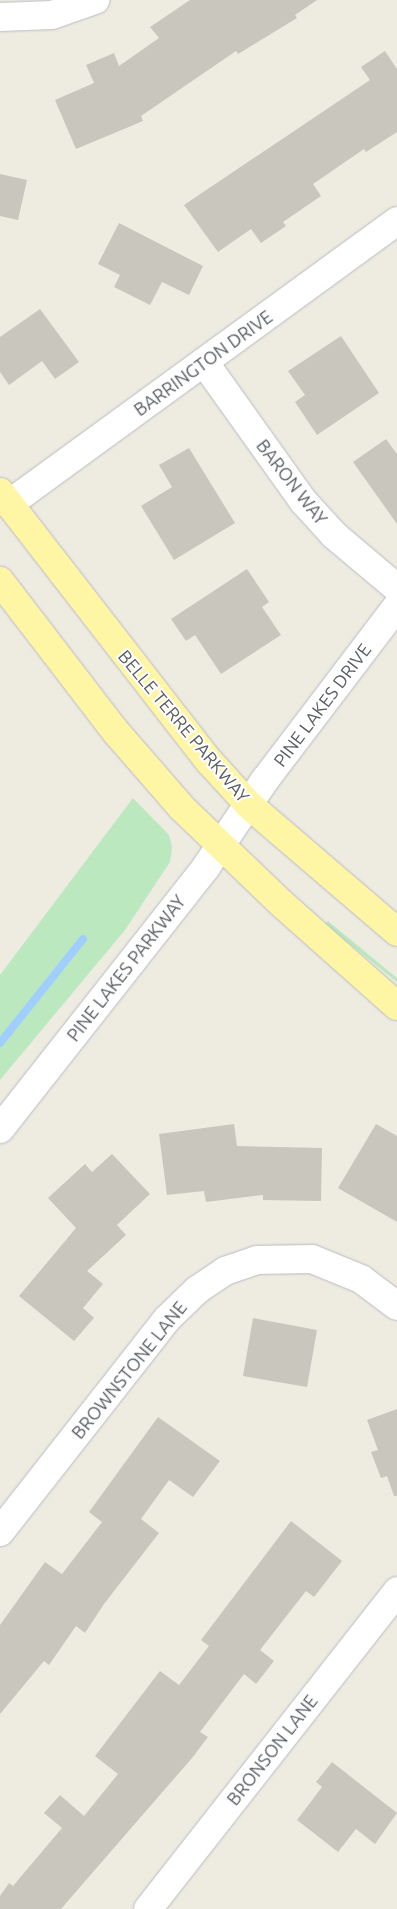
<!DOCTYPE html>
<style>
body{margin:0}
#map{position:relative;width:397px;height:1909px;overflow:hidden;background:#eeece1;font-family:Ubuntu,sans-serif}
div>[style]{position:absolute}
.green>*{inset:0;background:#bbe8be}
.stream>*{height:8px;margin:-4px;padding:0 4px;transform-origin:4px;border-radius:4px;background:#a0cfff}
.building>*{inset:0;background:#c9c6be}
.roads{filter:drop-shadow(0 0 1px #b9bbc1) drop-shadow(0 0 1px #b9bbc1)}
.minor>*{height:28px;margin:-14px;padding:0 14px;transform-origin:14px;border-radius:14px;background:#fff}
.major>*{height:28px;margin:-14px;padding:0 14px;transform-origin:14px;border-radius:14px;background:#fff6a5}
span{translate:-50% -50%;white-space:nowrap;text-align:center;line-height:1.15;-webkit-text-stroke:4px #fff;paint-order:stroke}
.street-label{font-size:18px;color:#595d63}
</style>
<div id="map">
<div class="green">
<div style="clip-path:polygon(133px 798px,169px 835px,172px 847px,170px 862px,125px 930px,0 1080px,0 975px)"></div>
<div style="clip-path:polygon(328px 921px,397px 978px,397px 982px,325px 924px)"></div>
</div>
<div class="stream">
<div style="left:0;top:1043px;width:133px;rotate:-51.4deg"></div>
</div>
<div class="building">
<div style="clip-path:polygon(190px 0,317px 0,295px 15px,297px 18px,238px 54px,236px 51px,141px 116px,143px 121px,76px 149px,55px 100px,94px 83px,86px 65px,114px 53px,119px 66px,159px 38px,150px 27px)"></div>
<div style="clip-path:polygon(385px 51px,397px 69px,397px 132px,366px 152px,364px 149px,313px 184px,321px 196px,283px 222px,286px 226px,261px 243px,251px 229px,218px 252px,184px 205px,370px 80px,361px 67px)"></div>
<div style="clip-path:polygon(0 174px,27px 180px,18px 220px,0 216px)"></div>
<div style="clip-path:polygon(119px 223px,203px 266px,189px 295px,162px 282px,150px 305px,114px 287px,120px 275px,98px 264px)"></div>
<div style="clip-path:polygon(40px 309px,79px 362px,55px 379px,42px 361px,9px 385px,0 372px,0 337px)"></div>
<div style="clip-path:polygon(341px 336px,379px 393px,317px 435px,295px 402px,305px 395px,288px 371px)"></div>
<div style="clip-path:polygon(386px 439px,397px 454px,397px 524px,353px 462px)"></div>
<div style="clip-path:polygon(189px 448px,235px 523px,174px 560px,141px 506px,172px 487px,159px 465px)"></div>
<div style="clip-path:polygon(247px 569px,269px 602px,262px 607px,281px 635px,221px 674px,195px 635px,186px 641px,171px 619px)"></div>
<div style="clip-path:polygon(234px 1124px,237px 1146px,322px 1148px,321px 1201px,263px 1200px,263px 1195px,206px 1202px,204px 1191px,167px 1195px,159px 1134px)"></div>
<div style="clip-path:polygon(376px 1124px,397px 1136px,397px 1222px,338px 1188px)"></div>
<div style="clip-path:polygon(112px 1154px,150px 1194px,117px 1225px,126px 1235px,87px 1271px,103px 1284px,83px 1308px,94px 1318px,74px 1341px,19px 1296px,76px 1228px,48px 1198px,85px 1164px,92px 1172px)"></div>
<div style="clip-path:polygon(253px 1318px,317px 1330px,307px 1387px,243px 1376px)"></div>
<div style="clip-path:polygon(397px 1409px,397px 1496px,394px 1496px,387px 1476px,381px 1478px,371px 1452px,378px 1450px,367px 1420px)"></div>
<div style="clip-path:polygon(158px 1417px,220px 1461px,193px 1497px,169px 1480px,141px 1519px,159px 1533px,104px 1604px,85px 1633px,76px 1626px,49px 1665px,44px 1661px,0 1714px,0 1625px,45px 1562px,62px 1574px,102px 1522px,89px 1512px)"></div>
<div style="clip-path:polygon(291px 1521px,342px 1561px,314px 1597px,306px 1591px,260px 1650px,274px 1661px,256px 1684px,244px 1674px,200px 1732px,208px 1737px,192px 1758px,61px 1909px,0 1909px,0 1896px,9px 1883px,13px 1886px,62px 1828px,44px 1813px,60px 1795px,84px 1816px,118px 1774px,95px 1756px,160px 1671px,179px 1685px,209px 1646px,201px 1640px)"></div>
<div style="clip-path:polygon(332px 1762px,397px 1813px,375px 1844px,356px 1829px,338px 1852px,297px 1820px,322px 1787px,316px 1782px)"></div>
</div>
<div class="roads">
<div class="minor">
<div style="left:0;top:17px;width:52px;rotate:-2.2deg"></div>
<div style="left:52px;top:15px;width:46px;rotate:-19.2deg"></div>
<div style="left:204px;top:362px;width:172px;rotate:54.5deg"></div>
<div style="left:304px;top:502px;width:45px;rotate:47.7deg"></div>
<div style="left:334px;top:535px;width:82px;rotate:40.1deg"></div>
<div style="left:9px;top:504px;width:480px;rotate:-36.1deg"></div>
<div style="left:0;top:1129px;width:333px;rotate:-51.8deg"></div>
<div style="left:206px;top:867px;width:105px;rotate:-55.9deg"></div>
<div style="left:265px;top:780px;width:218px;rotate:-52.8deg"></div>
<div style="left:0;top:1532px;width:271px;rotate:-51.9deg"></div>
<div style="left:167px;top:1319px;width:42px;rotate:-44deg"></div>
<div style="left:197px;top:1290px;width:34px;rotate:-34deg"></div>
<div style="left:225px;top:1271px;width:34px;rotate:-19deg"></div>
<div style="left:257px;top:1260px;width:55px;rotate:-1deg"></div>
<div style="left:312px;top:1259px;width:53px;rotate:22.2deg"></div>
<div style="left:361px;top:1279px;width:45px;rotate:36.9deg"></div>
<div style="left:148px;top:1909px;width:404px;rotate:-51.9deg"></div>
</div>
<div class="major">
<div style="left:0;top:492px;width:341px;rotate:52.2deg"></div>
<div style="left:209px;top:761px;width:59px;rotate:47.7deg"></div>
<div style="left:249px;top:805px;width:195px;rotate:40.6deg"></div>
<div style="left:0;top:581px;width:190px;rotate:52.5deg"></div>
<div style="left:116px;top:732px;width:101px;rotate:49deg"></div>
<div style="left:182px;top:808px;width:137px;rotate:43.8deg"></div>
<div style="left:281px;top:903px;width:155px;rotate:41.6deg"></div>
</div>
</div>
<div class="street-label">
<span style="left:203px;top:363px;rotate:-36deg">BARRINGTON DRIVE</span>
<span style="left:292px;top:482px;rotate:52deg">BARON WAY</span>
<span style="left:322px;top:705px;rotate:-53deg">PINE LAKES DRIVE</span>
<span style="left:184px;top:726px;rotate:50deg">BELLE TERRE PARKWAY</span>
<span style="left:126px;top:968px;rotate:-52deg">PINE LAKES PARKWAY</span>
<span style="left:129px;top:1370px;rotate:-51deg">BROWNSTONE LANE</span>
<span style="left:272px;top:1750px;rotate:-52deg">BRONSON LANE</span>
</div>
</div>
